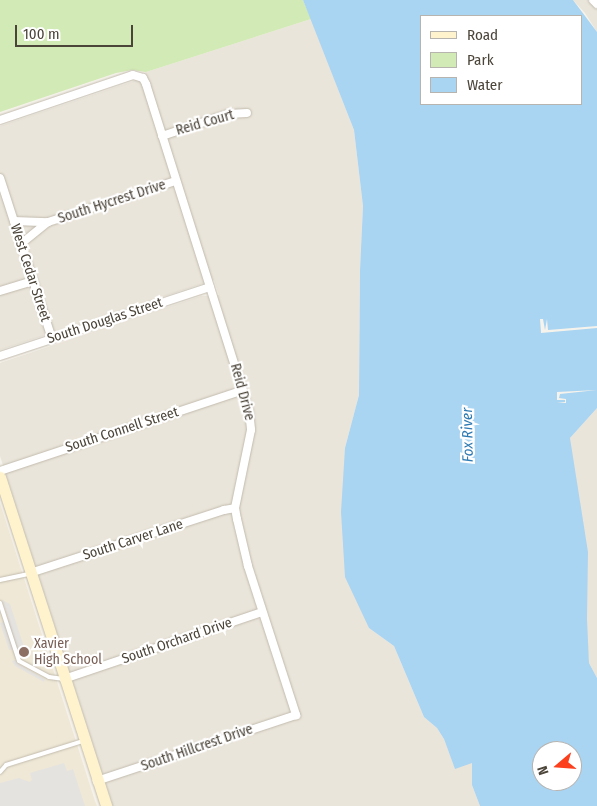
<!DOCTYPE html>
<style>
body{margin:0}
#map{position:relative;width:597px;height:806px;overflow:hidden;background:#f6f3ec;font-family:"Fira Sans Condensed",sans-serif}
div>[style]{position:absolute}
.residential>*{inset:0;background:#eae5da}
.education>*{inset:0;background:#efe8d6}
.green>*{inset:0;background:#d2eab5}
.parking>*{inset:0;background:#e5e3e0}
.water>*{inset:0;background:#a9d4f2}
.pier>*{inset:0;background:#f6f3ec}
.roads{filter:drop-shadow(0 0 1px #c2bbae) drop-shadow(0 0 1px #c2bbae)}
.lane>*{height:4px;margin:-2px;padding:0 2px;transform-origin:2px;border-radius:2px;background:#fff}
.street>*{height:8px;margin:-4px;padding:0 4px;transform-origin:4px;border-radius:4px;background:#fff}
.secondary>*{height:11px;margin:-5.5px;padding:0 5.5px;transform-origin:5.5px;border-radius:5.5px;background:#fff3cd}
.dots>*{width:14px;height:14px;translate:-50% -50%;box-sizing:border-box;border:2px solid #fff;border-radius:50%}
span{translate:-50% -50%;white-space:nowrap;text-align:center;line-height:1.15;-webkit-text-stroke:4.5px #fff;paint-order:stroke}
.street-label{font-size:14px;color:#4b4439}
.education-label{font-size:14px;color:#785e54}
.left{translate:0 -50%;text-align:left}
.water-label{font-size:15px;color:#2e7ab2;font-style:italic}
.legend{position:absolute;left:420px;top:15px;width:162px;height:90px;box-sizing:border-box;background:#fff;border:1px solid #b7b4b0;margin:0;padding:6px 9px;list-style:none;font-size:15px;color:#4b4439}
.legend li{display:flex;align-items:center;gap:10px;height:25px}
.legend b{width:25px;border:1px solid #b7b4b0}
.north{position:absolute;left:532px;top:741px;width:50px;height:50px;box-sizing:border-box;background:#fff;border:1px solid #b7b4b0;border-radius:50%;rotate:252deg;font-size:14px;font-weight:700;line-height:20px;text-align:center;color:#4b4439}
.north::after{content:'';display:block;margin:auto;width:18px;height:22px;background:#fc3f1d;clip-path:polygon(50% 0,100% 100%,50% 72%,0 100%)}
.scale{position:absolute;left:15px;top:25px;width:118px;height:22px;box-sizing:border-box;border:2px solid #4b4439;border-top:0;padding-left:6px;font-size:15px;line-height:18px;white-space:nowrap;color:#4b4439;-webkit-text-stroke:4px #fff;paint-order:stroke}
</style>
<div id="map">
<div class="residential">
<div style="clip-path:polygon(573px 0,597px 0,597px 32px,585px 13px)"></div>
<div style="clip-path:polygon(311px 19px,354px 130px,363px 206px,360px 270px,359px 395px,345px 448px,369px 628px,394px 646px,424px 717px,437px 728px,444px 739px,455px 768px,472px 762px,472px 785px,480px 806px,113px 806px,0 456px,0 363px,201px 296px,219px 295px,214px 280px,0 350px,0 126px,134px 81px,146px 72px)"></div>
<div style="clip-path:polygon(597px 408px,597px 678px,589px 663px,570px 438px)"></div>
</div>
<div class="education">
<div style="clip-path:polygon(0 503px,95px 801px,97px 806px,0 806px)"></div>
</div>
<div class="green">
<div style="clip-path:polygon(0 0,303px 0,311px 19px,146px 72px,132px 70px,116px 73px,0 112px)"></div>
</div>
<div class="parking">
<div style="clip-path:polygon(2px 600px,10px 604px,24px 647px,22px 651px,18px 649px,9px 650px,0 623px,9px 620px)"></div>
<div style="clip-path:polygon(15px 660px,20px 665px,45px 679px,44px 682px,15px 666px,12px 661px)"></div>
<div style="clip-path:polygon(64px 763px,67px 771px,73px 769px,85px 806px,0 806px,0 783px,19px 778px,30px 782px,32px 780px,30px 773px)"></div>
</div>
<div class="water">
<div style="clip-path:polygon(evenodd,303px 0,573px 0,597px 32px,597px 408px,570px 438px,588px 552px,587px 619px,589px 663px,597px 678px,597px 806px,480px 806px,472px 785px,472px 763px,455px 769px,444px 739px,437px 728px,424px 717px,394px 646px,369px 628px,345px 577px,341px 512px,345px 448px,359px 395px,360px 270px,363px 206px,354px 130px,303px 0,421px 16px,581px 16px,581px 104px,421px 104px,421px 16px,303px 0,542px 751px,572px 751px,572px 781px,542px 781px,542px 751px)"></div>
</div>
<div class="pier">
<div style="clip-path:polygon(540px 319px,543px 319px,545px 330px,547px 319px,548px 330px,597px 326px,597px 328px,541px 333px)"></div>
<div style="clip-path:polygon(597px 390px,560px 394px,559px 398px,566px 399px,566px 403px,557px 403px,565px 402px,565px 400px,557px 400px,557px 392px)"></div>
</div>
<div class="roads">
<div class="lane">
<div style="left:0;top:580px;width:29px;rotate:-12deg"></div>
<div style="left:0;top:603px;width:61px;rotate:71.9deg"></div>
<div style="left:19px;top:661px;width:34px;rotate:28deg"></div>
<div style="left:49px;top:677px;width:15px;rotate:8deg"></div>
<div style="left:0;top:772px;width:9px;rotate:-49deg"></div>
<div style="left:6px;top:765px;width:81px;rotate:-17.3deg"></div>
</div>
<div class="street">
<div style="left:593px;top:0;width:6px;rotate:45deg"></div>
<div style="left:0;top:120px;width:140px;rotate:-18.7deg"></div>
<div style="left:133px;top:75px;width:10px;rotate:17deg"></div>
<div style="left:143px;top:78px;width:7px;rotate:63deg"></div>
<div style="left:146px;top:84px;width:342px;rotate:72.5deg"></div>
<div style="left:249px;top:410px;width:20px;rotate:84deg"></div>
<div style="left:251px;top:430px;width:80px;rotate:101.6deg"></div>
<div style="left:235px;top:508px;width:11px;rotate:80deg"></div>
<div style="left:237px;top:519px;width:48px;rotate:76.8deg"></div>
<div style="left:248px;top:566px;width:157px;rotate:72.1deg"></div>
<div style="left:296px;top:715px;width:210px;rotate:161.7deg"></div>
<div style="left:162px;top:136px;width:70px;rotate:-18.4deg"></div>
<div style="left:228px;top:114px;width:19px;rotate:-3deg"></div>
<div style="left:0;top:178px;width:169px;rotate:72.1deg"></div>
<div style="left:14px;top:221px;width:34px;rotate:2deg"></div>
<div style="left:22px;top:243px;width:33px;rotate:-39deg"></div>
<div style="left:48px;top:222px;width:134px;rotate:-17.8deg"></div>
<div style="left:0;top:291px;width:34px;rotate:-17deg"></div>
<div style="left:0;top:356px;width:221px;rotate:-18.2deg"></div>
<div style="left:0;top:471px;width:256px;rotate:-18.4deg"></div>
<div style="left:30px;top:573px;width:204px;rotate:-18deg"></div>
<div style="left:224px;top:510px;width:11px;rotate:-10deg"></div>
<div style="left:64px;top:679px;width:209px;rotate:-18.7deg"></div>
</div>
<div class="secondary">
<div style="left:0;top:477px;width:346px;rotate:72.1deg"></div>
</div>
</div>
<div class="dots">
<div style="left:24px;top:652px;background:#8d6e63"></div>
</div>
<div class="street-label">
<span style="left:205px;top:123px;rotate:-16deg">Reid Court</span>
<span style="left:112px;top:202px;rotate:-18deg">South Hycrest Drive</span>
<span style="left:30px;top:273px;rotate:72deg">West Cedar Street</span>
<span style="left:105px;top:321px;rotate:-18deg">South Douglas Street</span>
<span style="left:242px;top:392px;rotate:75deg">Reid Drive</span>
<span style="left:122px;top:430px;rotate:-18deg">South Connell Street</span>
<span style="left:133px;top:540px;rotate:-18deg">South Carver Lane</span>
<span style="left:177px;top:641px;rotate:-19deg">South Orchard Drive</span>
<span style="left:197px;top:748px;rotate:-19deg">South Hillcrest Drive</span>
</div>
<div class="education-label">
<span class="left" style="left:34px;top:652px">Xavier<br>High School</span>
</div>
<div class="water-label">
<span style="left:468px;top:435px;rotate:-91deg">Fox River</span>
</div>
<ul class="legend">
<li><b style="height:6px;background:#fff3cd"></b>Road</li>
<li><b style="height:14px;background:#d2eab5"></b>Park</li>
<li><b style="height:14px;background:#a9d4f2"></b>Water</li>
</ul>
<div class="north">N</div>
<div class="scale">100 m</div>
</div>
